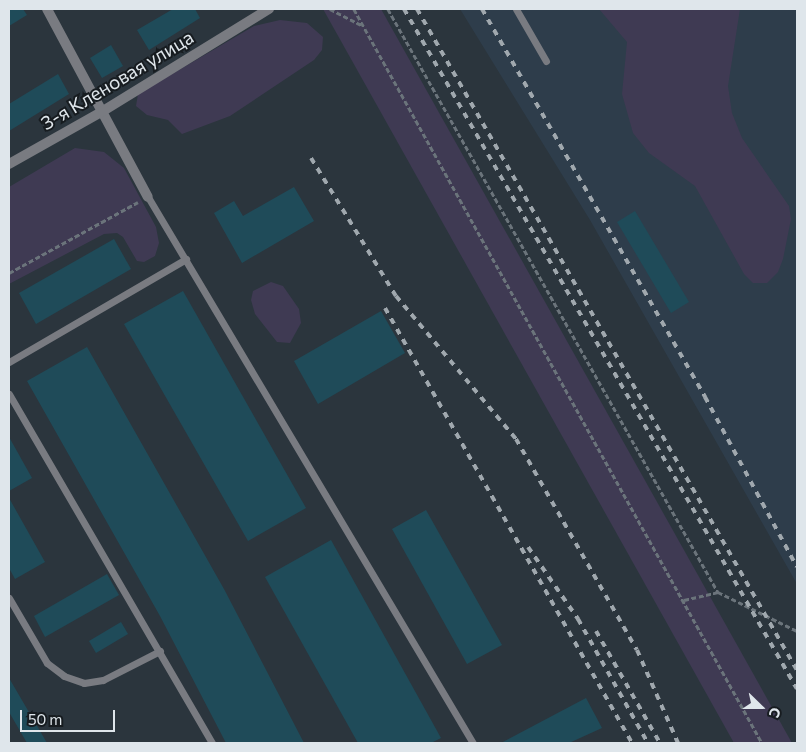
<!DOCTYPE html>
<meta charset="utf-8">
<style>
body{margin:0}
#map{position:relative;width:806px;height:752px;overflow:hidden;background:#2b353d;font-family:Commissioner,sans-serif}
div>[style]{position:absolute}
.built>*{inset:0;background:#2e3d4b}
.green>*{inset:0;background:#3f3a53}
.building>*{inset:0;background:#1f4b59}
.path>*{height:2.5px;margin-top:-1.25px;transform-origin:0;background:repeating-linear-gradient(90deg,#6b747b 0 5px,transparent 0 7.5px)}
.lane>*{height:7px;margin:-3.5px;padding:0 3.5px;transform-origin:3.5px;border-radius:3.5px;background:#797b81}
.street>*{height:10px;margin:-5px;padding:0 5px;transform-origin:5px;border-radius:5px;background:#797b81}
.rail>*{height:4px;margin-top:-2px;transform-origin:0;background:repeating-linear-gradient(90deg,#a0a8ae 0 6px,transparent 0 12px)}
span{translate:-50% -50%;white-space:nowrap;text-align:center;line-height:1.15;-webkit-text-stroke:4px #171c20;paint-order:stroke}
.street-label{font-size:19px;color:#dfe6eb}
.frame{position:absolute;inset:0;border:10px solid #dfe6eb;pointer-events:none}
.north{position:absolute;left:736px;top:682px;width:50px;height:50px;-webkit-text-stroke:4px #171c20;paint-order:stroke;rotate:112deg;font-size:14px;font-weight:700;line-height:20px;text-align:center;color:#dfe6eb}
.north::after{content:'';display:block;margin:auto;width:18px;height:22px;background:#dfe6eb;clip-path:polygon(50% 0,100% 100%,50% 72%,0 100%)}
.scale{position:absolute;left:20px;top:710px;width:95px;height:22px;box-sizing:border-box;border:2px solid #dfe6eb;border-top:0;padding-left:6px;font-size:15px;line-height:18px;white-space:nowrap;color:#dfe6eb;-webkit-text-stroke:4px #171c20;paint-order:stroke}
</style>
<div id="map">
<div class="built">
<div style="clip-path:polygon(460px 9px,797px 9px,797px 584px,590px 220px)"></div>
</div>
<div class="green">
<div style="clip-path:polygon(323px 9px,381px 9px,792px 743px,734px 743px)"></div>
<div style="clip-path:polygon(599px 9px,740px 9px,728px 86px,732px 113px,742px 138px,789px 206px,791px 219px,783px 259px,778px 272px,767px 283px,753px 283px,744px 274px,695px 186px,649px 153px,633px 133px,622px 94px,627px 42px)"></div>
<div style="clip-path:polygon(280px 20px,307px 23px,323px 37px,322px 50px,314px 60px,230px 116px,182px 134px,168px 120px,147px 115px,136px 106px,138px 94px,254px 26px)"></div>
<div style="clip-path:polygon(75px 148px,104px 152px,124px 168px,156px 227px,159px 243px,155px 256px,144px 262px,137px 261px,123px 237px,117px 233px,104px 234px,9px 284px,9px 187px)"></div>
<div style="clip-path:polygon(271px 282px,283px 286px,299px 309px,301px 323px,290px 343px,277px 342px,255px 314px,251px 300px,253px 291px)"></div>
</div>
<div class="building">
<div style="clip-path:polygon(9px 9px,23px 9px,27px 15px,9px 26px)"></div>
<div style="clip-path:polygon(173px 9px,195px 9px,200px 18px,149px 50px,137px 30px)"></div>
<div style="clip-path:polygon(111px 45px,123px 66px,102px 78px,90px 58px)"></div>
<div style="clip-path:polygon(58px 74px,69px 94px,9px 131px,9px 104px)"></div>
<div style="clip-path:polygon(294px 187px,314px 221px,242px 263px,214px 213px,234px 201px,243px 216px)"></div>
<div style="clip-path:polygon(635px 211px,689px 302px,671px 313px,617px 222px)"></div>
<div style="clip-path:polygon(114px 239px,131px 269px,36px 324px,19px 293px)"></div>
<div style="clip-path:polygon(183px 291px,306px 508px,248px 541px,124px 324px)"></div>
<div style="clip-path:polygon(381px 311px,405px 353px,318px 404px,294px 361px)"></div>
<div style="clip-path:polygon(87px 347px,224px 589px,304px 743px,226px 743px,160px 616px,27px 381px)"></div>
<div style="clip-path:polygon(9px 437px,32px 478px,9px 491px)"></div>
<div style="clip-path:polygon(9px 498px,45px 562px,15px 579px,9px 568px)"></div>
<div style="clip-path:polygon(426px 510px,502px 645px,467px 664px,392px 529px)"></div>
<div style="clip-path:polygon(331px 540px,441px 738px,431px 743px,358px 743px,265px 577px)"></div>
<div style="clip-path:polygon(107px 574px,119px 595px,45px 637px,34px 616px)"></div>
<div style="clip-path:polygon(121px 622px,128px 634px,96px 653px,89px 641px)"></div>
<div style="clip-path:polygon(9px 678px,47px 743px,27px 743px,9px 712px)"></div>
<div style="clip-path:polygon(586px 698px,602px 728px,569px 743px,501px 743px)"></div>
</div>
<div class="path">
<div style="left:330px;top:9px;width:36px;rotate:27deg"></div>
<div style="left:354px;top:9px;width:840px;rotate:60.93deg"></div>
<div style="left:388px;top:9px;width:670px;rotate:60.49deg"></div>
<div style="left:9px;top:273px;width:147px;rotate:-28.8deg"></div>
<div style="left:684px;top:600px;width:35px;rotate:-13deg"></div>
<div style="left:718px;top:592px;width:88px;rotate:26.3deg"></div>
</div>
<div class="lane">
<div style="left:516px;top:9px;width:60px;rotate:60deg"></div>
<div style="left:148px;top:197px;width:635px;rotate:59.24deg"></div>
<div style="left:9px;top:362px;width:205px;rotate:-30.2deg"></div>
<div style="left:9px;top:394px;width:404px;rotate:59.8deg"></div>
<div style="left:9px;top:598px;width:75px;rotate:59.7deg"></div>
<div style="left:47px;top:663px;width:21px;rotate:37deg"></div>
<div style="left:64px;top:676px;width:21px;rotate:19deg"></div>
<div style="left:84px;top:683px;width:19px;rotate:-9deg"></div>
<div style="left:103px;top:680px;width:64px;rotate:-27deg"></div>
</div>
<div class="street">
<div style="left:47px;top:9px;width:213px;rotate:61.8deg"></div>
<div style="left:9px;top:164px;width:108px;rotate:-29.4deg"></div>
<div style="left:103px;top:111px;width:195px;rotate:-31.6deg"></div>
</div>
<div class="rail">
<div style="left:404px;top:9px;width:785px;rotate:59.97deg"></div>
<div style="left:417px;top:9px;width:762px;rotate:60.11deg"></div>
<div style="left:482px;top:9px;width:448px;rotate:60.1deg"></div>
<div style="left:705px;top:397px;width:193px;rotate:61.6deg"></div>
<div style="left:311px;top:158px;width:162px;rotate:58.4deg"></div>
<div style="left:396px;top:296px;width:187px;rotate:50deg"></div>
<div style="left:516px;top:439px;width:243px;rotate:60.2deg"></div>
<div style="left:637px;top:650px;width:102px;rotate:66.2deg"></div>
<div style="left:385px;top:308px;width:500px;rotate:60.41deg"></div>
<div style="left:528px;top:547px;width:88px;rotate:55.2deg"></div>
<div style="left:578px;top:619px;width:142px;rotate:60.6deg"></div>
<div style="left:596px;top:631px;width:129px;rotate:60.3deg"></div>
</div>
<div class="street-label">
<span style="left:117px;top:80px;rotate:-31deg">3-я Кленовая улица</span>
</div>
<div class="frame"></div>
<div class="north">С</div>
<div class="scale">50 m</div>
</div>
